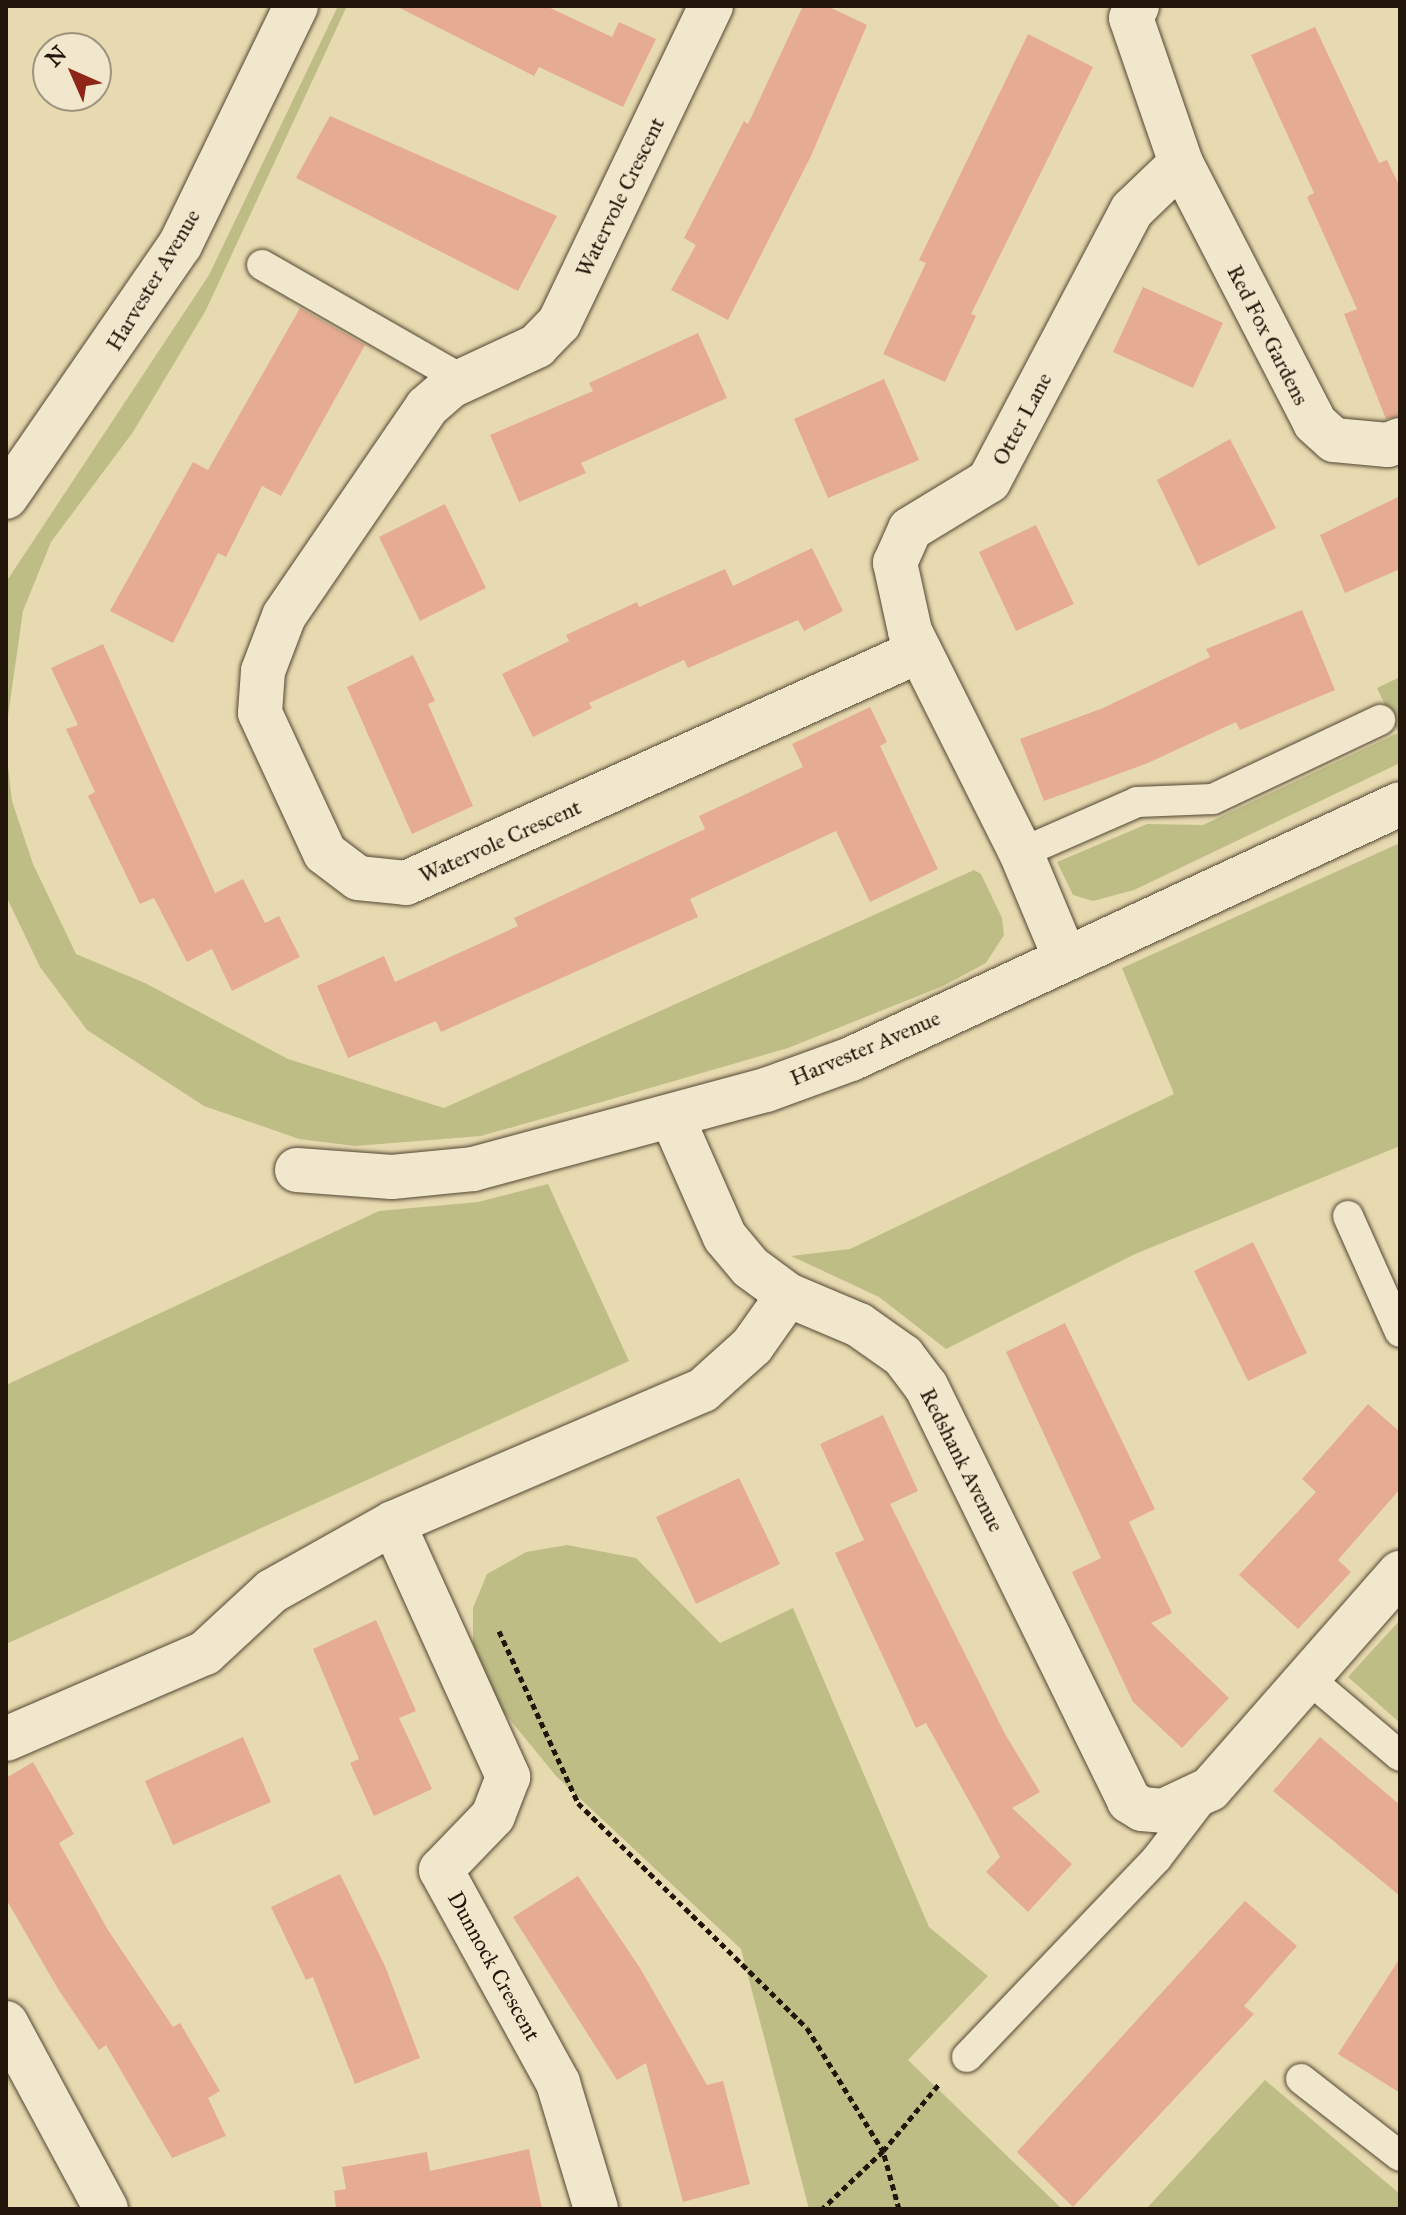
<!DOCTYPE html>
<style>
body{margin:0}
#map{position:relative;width:1406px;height:2215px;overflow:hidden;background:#e8dab0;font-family:"IM FELL Great Primer",serif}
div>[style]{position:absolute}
.green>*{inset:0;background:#bebd86}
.building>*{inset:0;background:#e5ac92}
.path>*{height:5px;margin-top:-2.5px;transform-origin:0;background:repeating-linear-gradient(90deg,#211609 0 6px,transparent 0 10px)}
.roads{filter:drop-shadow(0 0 2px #534733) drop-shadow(0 0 2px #534733)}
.lane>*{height:30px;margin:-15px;padding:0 15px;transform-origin:15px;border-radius:15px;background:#f0e7cc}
.street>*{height:44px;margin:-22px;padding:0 22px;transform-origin:22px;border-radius:22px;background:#f0e7cc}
.secondary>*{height:44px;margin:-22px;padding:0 22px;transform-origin:22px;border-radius:22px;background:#f0e7cc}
span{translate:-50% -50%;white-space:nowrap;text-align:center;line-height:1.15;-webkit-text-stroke:7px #f0e7cc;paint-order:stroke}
.street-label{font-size:22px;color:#211609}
.frame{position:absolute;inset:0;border:8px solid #211609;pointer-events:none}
.north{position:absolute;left:32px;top:32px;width:80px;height:80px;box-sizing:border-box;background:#f0e7cc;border:2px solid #9d937e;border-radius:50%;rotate:315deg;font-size:22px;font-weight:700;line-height:32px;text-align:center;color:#211609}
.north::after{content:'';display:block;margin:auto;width:28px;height:36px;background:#8f2418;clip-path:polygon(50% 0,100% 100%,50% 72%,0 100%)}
</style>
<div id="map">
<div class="green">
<div style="clip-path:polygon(338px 6px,347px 6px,206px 310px,133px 432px,51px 542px,23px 611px,6px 730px,8px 579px,209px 275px)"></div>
<div style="clip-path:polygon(1400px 677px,1400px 763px,1134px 890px,1093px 901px,1073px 895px,1057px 862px,1147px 824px,1203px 825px,1398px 733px,1377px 688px)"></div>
<div style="clip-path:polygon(6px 748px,12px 801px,33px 864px,76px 954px,145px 983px,288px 1059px,444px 1108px,974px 870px,981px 874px,1002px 918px,1004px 935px,986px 963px,943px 986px,788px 1048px,605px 1101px,481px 1136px,355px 1146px,299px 1139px,204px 1106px,87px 1030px,40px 967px,6px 896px)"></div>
<div style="clip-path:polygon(1400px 843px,1400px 1146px,1135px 1254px,946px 1349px,879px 1297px,791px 1256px,850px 1249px,1174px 1094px,1122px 968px)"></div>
<div style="clip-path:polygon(548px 1184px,629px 1361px,6px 1644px,6px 1385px,379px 1211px,478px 1202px)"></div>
<div style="clip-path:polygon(567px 1545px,636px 1558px,720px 1643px,793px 1608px,929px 1927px,988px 1976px,908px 2060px,1062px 2209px,809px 2209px,741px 1949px,556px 1776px,502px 1710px,473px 1644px,473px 1608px,487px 1574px,526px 1552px)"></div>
<div style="clip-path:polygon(1400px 1620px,1400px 1723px,1348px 1677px)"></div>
<div style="clip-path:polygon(1265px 2080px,1400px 2194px,1400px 2209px,1146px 2209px)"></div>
</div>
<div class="building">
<div style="clip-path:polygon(396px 6px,546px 6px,612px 37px,619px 22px,656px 39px,623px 107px,539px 67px,534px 76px)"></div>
<div style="clip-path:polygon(803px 6px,827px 6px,867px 25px,811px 156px,728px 320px,671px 290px,696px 245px,684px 238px,744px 121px,748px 124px)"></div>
<div style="clip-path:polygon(1315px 27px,1379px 163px,1387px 160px,1400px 187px,1400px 416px,1386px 419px,1344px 314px,1357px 309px,1307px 197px,1314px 193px,1251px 55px)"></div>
<div style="clip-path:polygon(1028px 34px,1093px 67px,971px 314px,976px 316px,945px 382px,883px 354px,926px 263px,919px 260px)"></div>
<div style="clip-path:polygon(330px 116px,557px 216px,518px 291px,296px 178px)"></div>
<div style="clip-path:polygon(1143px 287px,1223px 323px,1193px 388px,1113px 352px)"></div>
<div style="clip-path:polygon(300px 308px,365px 345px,281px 496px,262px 486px,226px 557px,218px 553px,173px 643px,110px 611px,193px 462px,208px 470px)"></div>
<div style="clip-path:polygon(698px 333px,727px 398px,581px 463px,586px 473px,519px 502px,490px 435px,593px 391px,589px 383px)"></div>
<div style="clip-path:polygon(884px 379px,919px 460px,828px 498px,794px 419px)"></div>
<div style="clip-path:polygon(1230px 439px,1276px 528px,1198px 566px,1157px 480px)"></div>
<div style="clip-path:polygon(1400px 496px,1400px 569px,1345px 593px,1320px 535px)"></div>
<div style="clip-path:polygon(445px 504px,486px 588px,420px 621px,379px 537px)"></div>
<div style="clip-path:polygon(1036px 525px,1074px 604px,1016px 631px,979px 552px)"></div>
<div style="clip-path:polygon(812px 548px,843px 611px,804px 631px,798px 620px,688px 668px,684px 660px,589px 703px,592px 708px,533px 737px,502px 674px,569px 641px,566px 635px,637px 602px,639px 607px,725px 569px,733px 586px)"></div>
<div style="clip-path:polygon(1302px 610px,1335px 690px,1240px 730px,1236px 722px,1148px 763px,1044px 801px,1020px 739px,1103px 708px,1210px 657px,1206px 649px)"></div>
<div style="clip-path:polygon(103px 644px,215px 893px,243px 879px,265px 923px,279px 916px,300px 957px,232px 991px,212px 949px,187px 962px,154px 898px,140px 904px,88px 796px,95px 792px,66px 729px,78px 725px,51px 668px)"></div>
<div style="clip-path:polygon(413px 655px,435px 701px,428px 704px,473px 806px,412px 834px,347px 687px)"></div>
<div style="clip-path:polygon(870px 707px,887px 742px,880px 746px,938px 869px,870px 902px,836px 831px,690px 899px,698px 917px,441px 1032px,436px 1021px,348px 1058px,317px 986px,384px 956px,395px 982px,518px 926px,514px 918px,705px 829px,699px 816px,803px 767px,792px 744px)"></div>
<div style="clip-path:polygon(1253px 1242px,1307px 1353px,1248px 1381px,1194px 1271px)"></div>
<div style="clip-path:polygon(1065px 1323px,1155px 1509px,1129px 1522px,1172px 1613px,1151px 1623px,1229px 1698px,1182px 1748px,1133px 1702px,1072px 1572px,1101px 1558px,1006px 1352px)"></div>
<div style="clip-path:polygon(1368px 1404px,1400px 1432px,1400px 1489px,1338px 1560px,1351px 1572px,1298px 1629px,1239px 1575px,1316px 1492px,1302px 1479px)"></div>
<div style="clip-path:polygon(883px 1415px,918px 1491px,890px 1504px,1005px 1734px,1040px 1792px,1012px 1808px,1072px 1864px,1028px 1912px,986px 1872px,1000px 1857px,926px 1723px,916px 1728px,835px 1553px,864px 1540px,820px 1444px)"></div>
<div style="clip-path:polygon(739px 1478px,780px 1564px,696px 1604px,656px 1517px)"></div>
<div style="clip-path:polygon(376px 1620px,416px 1711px,399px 1718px,432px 1789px,374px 1816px,350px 1763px,359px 1759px,313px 1649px)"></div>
<div style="clip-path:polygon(243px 1737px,271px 1802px,173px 1845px,145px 1781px)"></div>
<div style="clip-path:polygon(1320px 1737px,1400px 1805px,1400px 1896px,1273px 1791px)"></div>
<div style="clip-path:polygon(33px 1762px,74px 1834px,59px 1843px,108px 1930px,173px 2027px,180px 2023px,220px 2091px,208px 2098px,226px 2136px,172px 2158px,106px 2045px,99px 2050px,58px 1989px,6px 1899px,6px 1778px)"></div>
<div style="clip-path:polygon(340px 1874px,385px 1966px,420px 2058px,355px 2084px,313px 1977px,306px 1980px,271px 1907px)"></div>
<div style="clip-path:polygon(578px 1876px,640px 1968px,707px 2085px,723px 2081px,750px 2184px,683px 2202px,646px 2063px,617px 2080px,513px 1917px)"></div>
<div style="clip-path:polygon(1245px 1901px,1297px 1946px,1244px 2006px,1254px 2014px,1073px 2207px,1017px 2152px)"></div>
<div style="clip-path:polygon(1400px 1958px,1400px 2093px,1338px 2054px)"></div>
<div style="clip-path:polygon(529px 2149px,542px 2209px,336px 2209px,334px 2191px,346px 2189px,342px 2167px,427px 2152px,430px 2171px)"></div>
</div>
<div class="path">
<div style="left:499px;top:1631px;width:189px;rotate:65.3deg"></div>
<div style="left:578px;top:1803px;width:321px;rotate:44.5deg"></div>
<div style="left:807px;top:2028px;width:145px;rotate:58.3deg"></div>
<div style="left:883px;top:2151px;width:84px;rotate:136.4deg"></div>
<div style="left:899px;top:2209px;width:60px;rotate:-105.4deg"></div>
<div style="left:883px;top:2151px;width:87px;rotate:-50.1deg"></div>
</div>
<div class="roads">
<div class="lane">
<div style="left:262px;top:265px;width:232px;rotate:29.8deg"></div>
<div style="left:1021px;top:853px;width:127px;rotate:-23.7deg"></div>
<div style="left:1137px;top:802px;width:76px;rotate:-2.3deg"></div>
<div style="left:1213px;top:799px;width:185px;rotate:-25.3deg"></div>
<div style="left:1348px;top:1216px;width:127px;rotate:65.9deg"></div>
<div style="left:1309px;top:1679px;width:119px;rotate:40.2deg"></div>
<div style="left:967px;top:2057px;width:275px;rotate:-46.3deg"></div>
<div style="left:1157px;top:1858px;width:81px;rotate:-52.6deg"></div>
<div style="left:1301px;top:2079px;width:125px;rotate:37.9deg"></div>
</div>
<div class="street">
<div style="left:711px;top:6px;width:352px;rotate:115.6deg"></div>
<div style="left:559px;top:323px;width:32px;rotate:134deg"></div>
<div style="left:537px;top:346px;width:95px;rotate:155.1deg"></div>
<div style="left:451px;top:386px;width:32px;rotate:139deg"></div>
<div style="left:427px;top:407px;width:253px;rotate:124.4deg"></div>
<div style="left:284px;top:616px;width:59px;rotate:110.9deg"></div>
<div style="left:263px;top:671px;width:42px;rotate:94.1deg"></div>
<div style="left:260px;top:713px;width:154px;rotate:65.1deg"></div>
<div style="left:325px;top:853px;width:41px;rotate:37.1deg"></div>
<div style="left:358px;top:878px;width:48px;rotate:5.9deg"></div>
<div style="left:406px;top:883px;width:563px;rotate:-24.33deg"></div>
<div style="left:1181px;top:163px;width:292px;rotate:62.7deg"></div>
<div style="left:1315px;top:423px;width:25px;rotate:42deg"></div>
<div style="left:1334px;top:440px;width:54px;rotate:5.3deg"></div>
<div style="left:1388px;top:445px;width:13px;rotate:-23deg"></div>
<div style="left:1065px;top:958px;width:114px;rotate:-112.7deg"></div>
<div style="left:1021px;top:853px;width:248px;rotate:-116.6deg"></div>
<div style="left:910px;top:631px;width:70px;rotate:-102.4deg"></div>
<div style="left:895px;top:563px;width:37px;rotate:-66deg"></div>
<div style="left:910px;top:529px;width:92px;rotate:-31.3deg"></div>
<div style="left:989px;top:481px;width:306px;rotate:-62.2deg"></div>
<div style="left:1132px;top:210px;width:68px;rotate:-43.8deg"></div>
<div style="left:1181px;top:163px;width:153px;rotate:-109deg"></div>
<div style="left:1131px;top:18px;width:13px;rotate:-63deg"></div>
<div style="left:672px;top:1117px;width:131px;rotate:66.2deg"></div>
<div style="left:725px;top:1237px;width:39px;rotate:50deg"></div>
<div style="left:750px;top:1267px;width:47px;rotate:36.4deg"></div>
<div style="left:788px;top:1295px;width:77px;rotate:22.9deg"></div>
<div style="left:859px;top:1325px;width:54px;rotate:35.2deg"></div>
<div style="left:903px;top:1356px;width:38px;rotate:53deg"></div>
<div style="left:926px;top:1386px;width:462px;rotate:63.9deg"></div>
<div style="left:1129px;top:1801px;width:15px;rotate:32deg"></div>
<div style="left:1142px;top:1809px;width:21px;rotate:5deg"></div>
<div style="left:1163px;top:1811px;width:52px;rotate:-25.1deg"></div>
<div style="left:1210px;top:1789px;width:288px;rotate:-48.7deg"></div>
<div style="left:393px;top:1523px;width:279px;rotate:65.6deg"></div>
<div style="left:508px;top:1777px;width:42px;rotate:111deg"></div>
<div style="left:493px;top:1816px;width:75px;rotate:133.9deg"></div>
<div style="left:441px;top:1870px;width:243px;rotate:61.2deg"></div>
<div style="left:558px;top:2083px;width:132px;rotate:73.2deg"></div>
<div style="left:6px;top:1739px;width:217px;rotate:-23.4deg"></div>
<div style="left:205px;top:1653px;width:91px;rotate:-42.8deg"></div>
<div style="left:272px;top:1591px;width:139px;rotate:-29.3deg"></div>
<div style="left:393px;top:1523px;width:337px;rotate:-23.2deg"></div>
<div style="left:703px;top:1390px;width:66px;rotate:-41.9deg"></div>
<div style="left:752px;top:1346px;width:62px;rotate:-54.8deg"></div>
<div style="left:6px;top:2023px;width:211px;rotate:61.7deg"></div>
</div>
<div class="secondary">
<div style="left:6px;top:497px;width:306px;rotate:-55.4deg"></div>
<div style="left:180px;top:245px;width:266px;rotate:-64.1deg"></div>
<div style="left:297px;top:1170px;width:95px;rotate:4.2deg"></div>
<div style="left:392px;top:1177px;width:81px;rotate:-5.6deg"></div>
<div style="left:473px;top:1169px;width:303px;rotate:-15.1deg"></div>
<div style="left:766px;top:1090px;width:90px;rotate:-20deg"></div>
<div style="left:851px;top:1059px;width:605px;rotate:-24.91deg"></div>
</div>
</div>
<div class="street-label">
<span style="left:620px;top:197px;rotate:-64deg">Watervole Crescent</span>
<span style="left:153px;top:280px;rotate:-59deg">Harvester Avenue</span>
<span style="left:1268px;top:335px;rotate:63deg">Red Fox Gardens</span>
<span style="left:1022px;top:419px;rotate:-62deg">Otter Lane</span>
<span style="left:500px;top:841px;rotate:-24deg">Watervole Crescent</span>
<span style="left:865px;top:1048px;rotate:-23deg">Harvester Avenue</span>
<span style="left:962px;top:1460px;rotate:63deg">Redshank Avenue</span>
<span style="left:494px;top:1966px;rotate:61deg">Dunnock Crescent</span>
</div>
<div class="frame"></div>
<div class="north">N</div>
</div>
